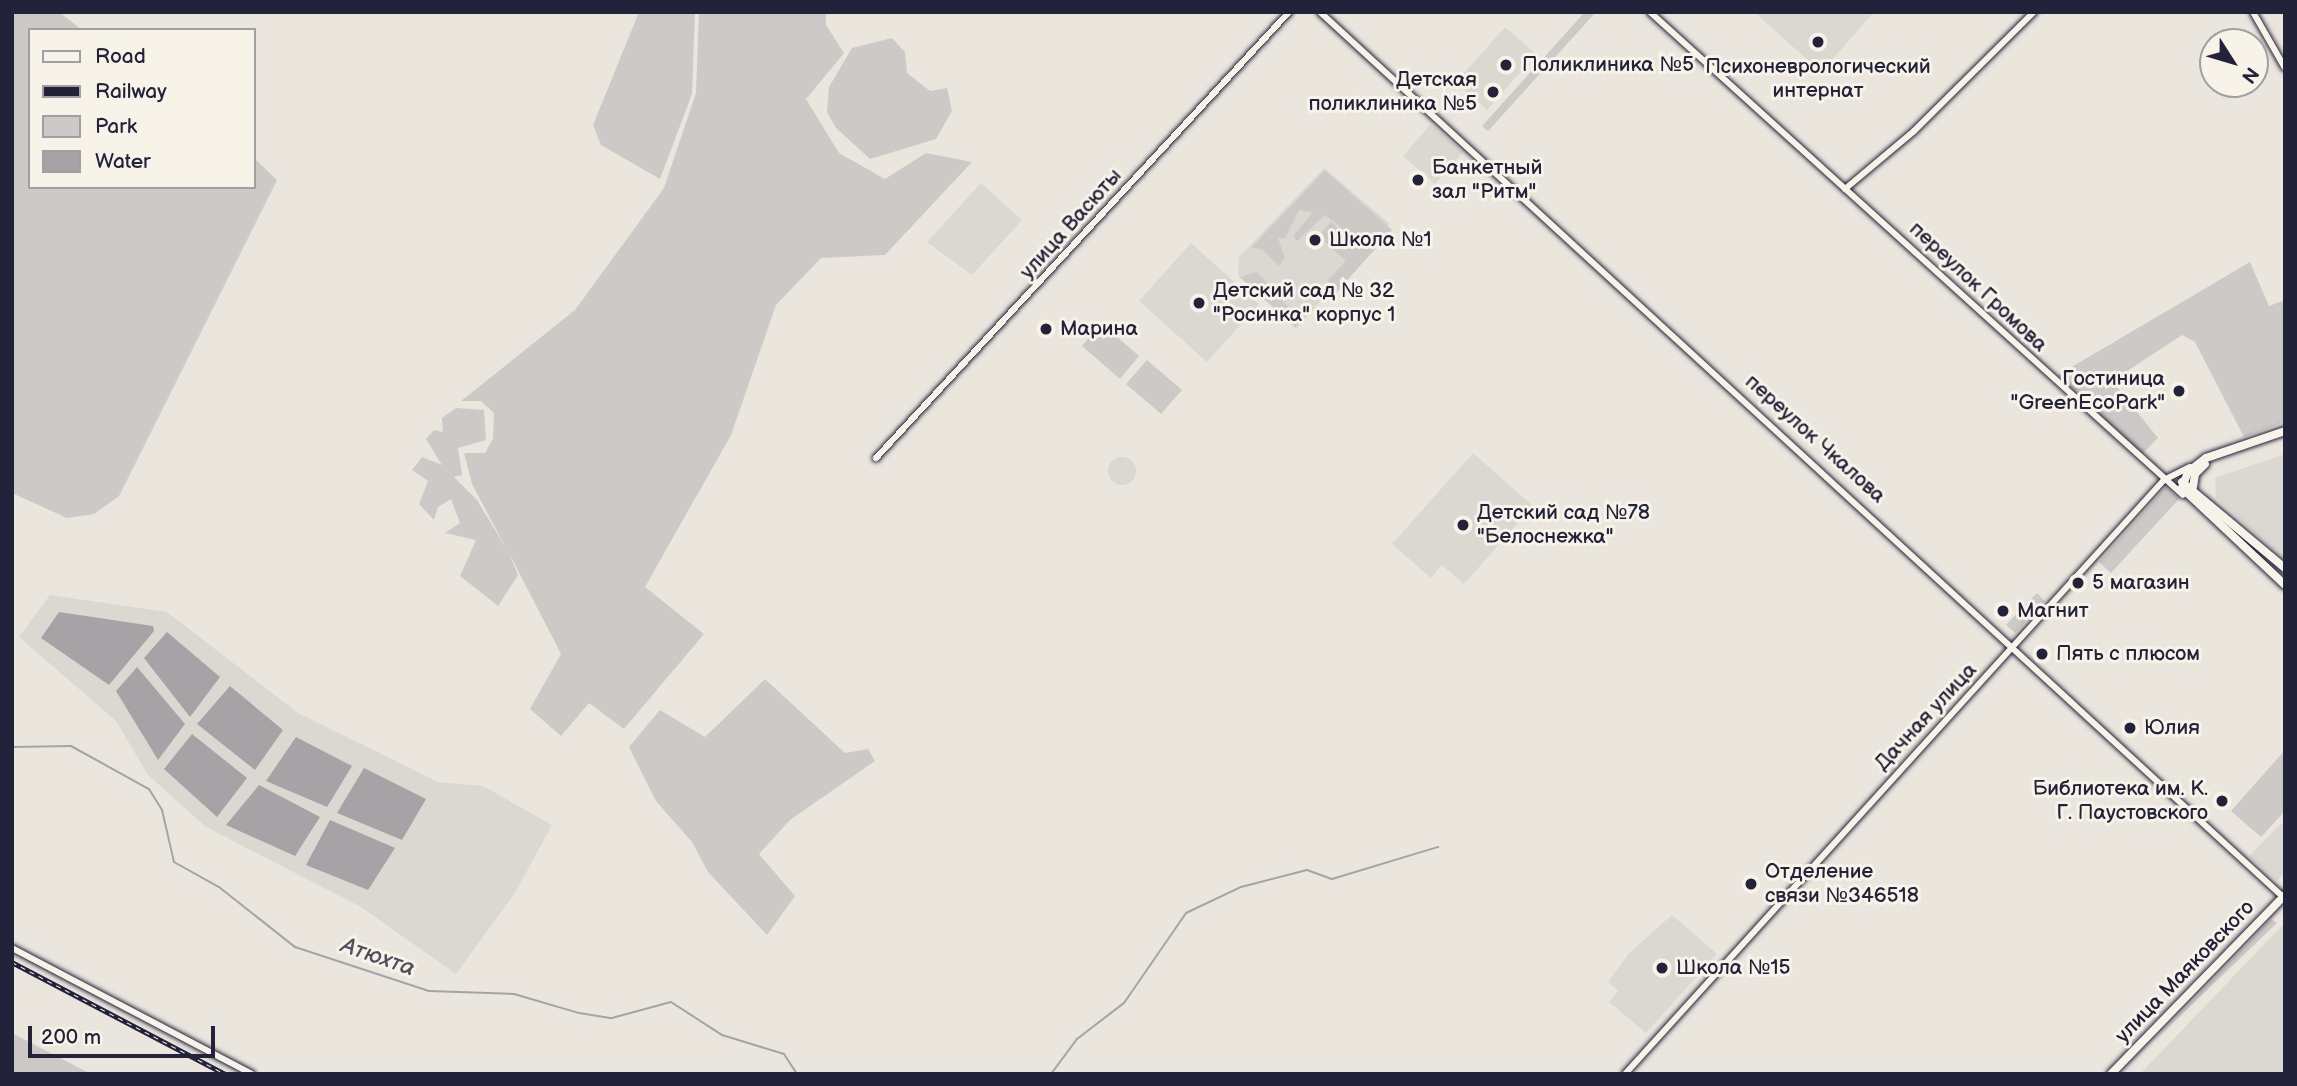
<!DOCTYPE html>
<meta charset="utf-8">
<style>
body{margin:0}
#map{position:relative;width:2297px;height:1086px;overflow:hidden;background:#eae6de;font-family:"Balsamiq Sans",sans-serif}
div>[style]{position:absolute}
.built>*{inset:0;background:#dbd8d2}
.round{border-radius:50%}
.green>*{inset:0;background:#cdc9c6}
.water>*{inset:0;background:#a6a3a6}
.stream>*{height:2px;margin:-1px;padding:0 1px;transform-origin:1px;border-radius:1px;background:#a6a3a6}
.roads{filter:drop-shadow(0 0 2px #22223b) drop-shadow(0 0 2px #22223b)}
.minor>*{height:6px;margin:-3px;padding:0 3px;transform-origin:3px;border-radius:3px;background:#f7f3e8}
.major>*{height:8px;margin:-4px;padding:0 4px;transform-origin:4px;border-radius:4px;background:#f7f3e8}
.rail>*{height:4.5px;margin-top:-2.25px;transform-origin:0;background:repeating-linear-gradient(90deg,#f7f3e8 0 5px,#22223b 0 10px);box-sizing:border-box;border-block:2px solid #22223b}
.dots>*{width:19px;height:19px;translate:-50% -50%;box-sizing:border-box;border:4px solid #f7f3e8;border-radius:50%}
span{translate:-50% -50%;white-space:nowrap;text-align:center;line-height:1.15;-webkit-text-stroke:6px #f7f3e8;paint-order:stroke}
.poi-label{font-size:21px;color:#22223b}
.left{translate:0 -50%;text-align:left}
.right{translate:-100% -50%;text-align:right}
.street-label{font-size:21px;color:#22223b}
.water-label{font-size:23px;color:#504f60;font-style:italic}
.frame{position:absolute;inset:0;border:14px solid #22223b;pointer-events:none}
.legend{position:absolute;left:28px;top:28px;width:228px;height:161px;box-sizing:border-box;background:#f7f3e8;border:2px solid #a29fa3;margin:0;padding:9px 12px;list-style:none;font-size:21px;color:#22223b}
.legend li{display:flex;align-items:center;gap:14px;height:35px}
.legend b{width:35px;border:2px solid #a29fa3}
.north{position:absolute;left:2199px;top:28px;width:70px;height:70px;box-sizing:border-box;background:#f7f3e8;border:2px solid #a29fa3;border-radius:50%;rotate:127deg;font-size:19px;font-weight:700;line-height:28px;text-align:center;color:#22223b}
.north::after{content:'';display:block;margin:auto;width:24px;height:32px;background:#22223b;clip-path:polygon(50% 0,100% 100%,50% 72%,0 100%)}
.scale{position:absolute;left:28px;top:1026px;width:187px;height:32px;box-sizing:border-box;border:4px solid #22223b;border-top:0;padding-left:9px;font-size:21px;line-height:24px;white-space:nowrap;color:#22223b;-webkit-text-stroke:5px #f7f3e8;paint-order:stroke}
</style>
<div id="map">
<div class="built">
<div style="clip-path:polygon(1754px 12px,1874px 12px,1821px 72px)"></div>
<div style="clip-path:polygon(1505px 27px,1536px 54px,1487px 110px,1456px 82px)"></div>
<div style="clip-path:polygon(1431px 124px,1463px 152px,1435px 184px,1403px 156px)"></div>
<div style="clip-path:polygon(1324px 168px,1390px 224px,1296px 329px,1239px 277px,1238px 267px,1239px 257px)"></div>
<div style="clip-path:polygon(981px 183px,1022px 220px,972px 275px,927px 242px)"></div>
<div style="clip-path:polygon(1191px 243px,1259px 304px,1207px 362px,1139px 301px)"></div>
<div style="clip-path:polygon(1473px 453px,1533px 506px,1464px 584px,1442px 565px,1431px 578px,1392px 544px)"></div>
<div style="clip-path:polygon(2285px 454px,2285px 560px,2216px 498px,2215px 478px)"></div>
<div class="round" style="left:1108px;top:457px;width:28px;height:28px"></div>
<div style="clip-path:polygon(50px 595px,167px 612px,298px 713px,438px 782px,483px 786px,552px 825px,515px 893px,456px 974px,361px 907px,206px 827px,148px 775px,116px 721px,19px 637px)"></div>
<div style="clip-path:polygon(2285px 820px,2285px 872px,2277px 881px,2249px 856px)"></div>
<div style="clip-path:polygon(1672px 915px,1717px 954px,1646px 1033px,1609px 1002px,1618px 991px,1608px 982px,1630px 952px)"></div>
<div style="clip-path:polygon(2285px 923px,2285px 1074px,2140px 1074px,2274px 934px)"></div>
</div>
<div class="green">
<div style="clip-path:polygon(12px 12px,59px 12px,82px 30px,30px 30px,30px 187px,254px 187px,254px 158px,277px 180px,119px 496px,94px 514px,67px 518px,12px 493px)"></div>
<div style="clip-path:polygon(639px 12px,695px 12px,692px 94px,660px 179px,601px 145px,593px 125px)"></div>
<div style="clip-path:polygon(699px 12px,826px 12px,826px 25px,844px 53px,806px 99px,839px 153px,885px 179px,926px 153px,972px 162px,885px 255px,821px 258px,776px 305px,731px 435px,645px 587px,704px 634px,624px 729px,589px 703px,561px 736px,530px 709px,561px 654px,509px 553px,518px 575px,498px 606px,460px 576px,476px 540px,445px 533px,460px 523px,451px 499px,438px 507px,434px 520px,419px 504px,428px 481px,412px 470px,422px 457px,442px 465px,426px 439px,434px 430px,443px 432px,442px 418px,456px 408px,484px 410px,486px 440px,458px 448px,462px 475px,454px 477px,477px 500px,506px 548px,472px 484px,464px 453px,485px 453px,493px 439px,494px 413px,481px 401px,461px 401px,575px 310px,664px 188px,696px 93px)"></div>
<div style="clip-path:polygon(1585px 12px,1596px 12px,1488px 131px,1482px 126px)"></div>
<div style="clip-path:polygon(892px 38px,905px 52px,907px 73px,930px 91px,947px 88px,952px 111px,936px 139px,870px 159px,836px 128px,827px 112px,829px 87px,852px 48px)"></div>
<div style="clip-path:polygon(1325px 170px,1392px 230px,1334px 295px,1328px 280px,1362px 244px,1325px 215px,1297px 241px,1293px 236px,1313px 212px,1299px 210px,1285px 238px,1278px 238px,1285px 258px,1279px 266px,1262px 249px,1251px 248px)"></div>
<div style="clip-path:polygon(1331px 222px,1360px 248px,1347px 262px,1318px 236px)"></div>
<div style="clip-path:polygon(2250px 262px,2269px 306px,2285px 300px,2285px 422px,2244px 437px,2195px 342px,2182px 335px,2112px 381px,2158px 438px,2142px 454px,2058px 375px)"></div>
<div style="clip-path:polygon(1257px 272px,1301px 321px,1295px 327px,1240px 277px)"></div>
<div style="clip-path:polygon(1101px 323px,1139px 356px,1120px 379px,1082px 346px)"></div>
<div style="clip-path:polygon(1147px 360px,1182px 390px,1161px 414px,1126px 384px)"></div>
<div style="clip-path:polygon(2166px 487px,2179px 499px,2111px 573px,2099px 562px)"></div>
<div style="clip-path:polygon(2037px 593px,2045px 601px,2015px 633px,2006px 625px)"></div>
<div style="clip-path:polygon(765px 679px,845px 753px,868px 749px,875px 761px,790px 820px,759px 854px,795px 896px,767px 935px,708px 872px,692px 842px,656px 801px,629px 747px,660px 710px,705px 737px)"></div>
<div style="clip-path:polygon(2285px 750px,2285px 811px,2261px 837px,2231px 811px)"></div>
<div style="clip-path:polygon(2271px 919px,2277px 923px,2154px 1041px)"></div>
<div style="clip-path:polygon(12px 1033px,91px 1074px,12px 1074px)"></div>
</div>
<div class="water">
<div style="clip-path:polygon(59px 612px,153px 626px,154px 631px,109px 685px,41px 638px)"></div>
<div style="clip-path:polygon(167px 632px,220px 677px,190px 717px,144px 658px)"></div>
<div style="clip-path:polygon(137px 667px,185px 724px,158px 760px,116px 691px)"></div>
<div style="clip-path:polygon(230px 686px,283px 730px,255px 770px,197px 724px)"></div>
<div style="clip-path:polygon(192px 734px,247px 778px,217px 817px,164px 769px)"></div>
<div style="clip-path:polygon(296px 737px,352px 766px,327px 807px,266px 781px)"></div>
<div style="clip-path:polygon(364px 768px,426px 799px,402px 840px,337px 813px)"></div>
<div style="clip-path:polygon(259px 785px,320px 817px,295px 856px,226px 825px)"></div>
<div style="clip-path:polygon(330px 820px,395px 848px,368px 890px,306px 865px)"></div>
</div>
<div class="stream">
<div style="left:12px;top:747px;width:59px;rotate:-1deg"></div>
<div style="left:71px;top:746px;width:89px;rotate:28.9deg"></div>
<div style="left:149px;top:789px;width:25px;rotate:58deg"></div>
<div style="left:162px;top:810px;width:53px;rotate:77deg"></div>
<div style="left:174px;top:862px;width:51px;rotate:29.1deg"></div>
<div style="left:219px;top:887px;width:97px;rotate:38.3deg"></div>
<div style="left:295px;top:947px;width:141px;rotate:18.2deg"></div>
<div style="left:429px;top:991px;width:85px;rotate:2deg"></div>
<div style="left:514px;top:994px;width:68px;rotate:16.3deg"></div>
<div style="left:579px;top:1013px;width:33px;rotate:9deg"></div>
<div style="left:612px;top:1018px;width:61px;rotate:-15.2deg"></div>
<div style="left:671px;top:1002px;width:61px;rotate:32.9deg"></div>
<div style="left:722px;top:1035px;width:65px;rotate:17deg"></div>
<div style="left:784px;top:1054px;width:24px;rotate:57deg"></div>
<div style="left:1051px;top:1074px;width:44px;rotate:-53.4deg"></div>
<div style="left:1077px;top:1039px;width:59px;rotate:-37.5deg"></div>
<div style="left:1124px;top:1003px;width:109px;rotate:-55.4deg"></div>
<div style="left:1186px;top:913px;width:61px;rotate:-25.3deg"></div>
<div style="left:1241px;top:887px;width:68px;rotate:-14.4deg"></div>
<div style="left:1307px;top:870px;width:27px;rotate:20deg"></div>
<div style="left:1332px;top:879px;width:111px;rotate:-16.8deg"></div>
</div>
<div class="roads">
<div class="minor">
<div style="left:1320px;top:12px;width:1308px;rotate:42.58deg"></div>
<div style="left:1650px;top:12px;width:719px;rotate:42.18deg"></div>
<div style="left:2253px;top:12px;width:64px;rotate:60.3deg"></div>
<div style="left:1845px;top:189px;width:90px;rotate:-40deg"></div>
<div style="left:1914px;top:131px;width:169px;rotate:-44.8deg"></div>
<div style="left:876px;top:458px;width:608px;rotate:-47.2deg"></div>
<div style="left:12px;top:948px;width:271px;rotate:27.7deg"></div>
<div style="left:1625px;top:1074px;width:802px;rotate:-47.78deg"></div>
<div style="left:2164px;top:480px;width:29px;rotate:-27deg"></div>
</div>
<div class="major">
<div style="left:2285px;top:431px;width:83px;rotate:161.1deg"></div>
<div style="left:2206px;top:458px;width:23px;rotate:142deg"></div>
<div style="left:2188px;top:472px;width:17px;rotate:111deg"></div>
<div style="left:2182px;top:488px;width:141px;rotate:43.3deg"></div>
<div style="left:2182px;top:482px;width:134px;rotate:39.9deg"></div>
<div style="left:2193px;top:487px;width:13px;rotate:-81deg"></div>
<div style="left:2195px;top:474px;width:14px;rotate:-45deg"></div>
<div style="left:2111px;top:1074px;width:250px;rotate:-45.8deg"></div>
</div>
</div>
<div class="rail">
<div style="left:12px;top:962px;width:241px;rotate:27.7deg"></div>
</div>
<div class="dots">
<div style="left:1818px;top:42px;background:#22223b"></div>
<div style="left:1506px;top:65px;background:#22223b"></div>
<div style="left:1493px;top:92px;background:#22223b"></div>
<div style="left:1418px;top:180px;background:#22223b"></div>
<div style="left:1315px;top:240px;background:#22223b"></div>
<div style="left:1199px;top:303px;background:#22223b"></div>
<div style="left:1046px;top:329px;background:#22223b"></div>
<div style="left:2179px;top:391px;background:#22223b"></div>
<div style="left:1463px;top:525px;background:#22223b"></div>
<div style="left:2078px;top:583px;background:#22223b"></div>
<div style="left:2003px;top:611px;background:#22223b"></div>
<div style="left:2042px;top:654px;background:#22223b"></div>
<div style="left:2130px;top:728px;background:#22223b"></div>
<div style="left:2222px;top:801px;background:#22223b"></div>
<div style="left:1751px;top:884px;background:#22223b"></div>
<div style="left:1662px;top:968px;background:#22223b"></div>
</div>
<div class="poi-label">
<span class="left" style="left:1522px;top:65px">Поликлиника №5</span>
<span style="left:1818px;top:79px">Психоневрологический<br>интернат</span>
<span class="right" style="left:1477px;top:92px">Детская<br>поликлиника №5</span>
<span class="left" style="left:1432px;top:180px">Банкетный<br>зал "Ритм"</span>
<span class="left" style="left:1329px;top:240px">Школа №1</span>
<span class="left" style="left:1213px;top:303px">Детский сад № 32<br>"Росинка" корпус 1</span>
<span class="left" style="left:1060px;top:329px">Марина</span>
<span class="right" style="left:2165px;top:391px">Гостиница<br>"GreenEcoPark"</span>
<span class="left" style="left:1477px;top:525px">Детский сад №78<br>"Белоснежка"</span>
<span class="left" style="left:2092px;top:583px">5 магазин</span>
<span class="left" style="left:2017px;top:611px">Магнит</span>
<span class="left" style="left:2056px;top:654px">Пять с плюсом</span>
<span class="left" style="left:2144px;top:728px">Юлия</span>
<span class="right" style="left:2208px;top:801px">Библиотека им. К.<br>Г. Паустовского</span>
<span class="left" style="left:1765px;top:884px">Отделение<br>связи №346518</span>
<span class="left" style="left:1676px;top:968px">Школа №15</span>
</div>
<div class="street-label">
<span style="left:1071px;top:224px;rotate:-48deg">улица Васюты</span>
<span style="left:1978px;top:287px;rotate:43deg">переулок Громова</span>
<span style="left:1815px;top:439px;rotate:42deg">переулок Чкалова</span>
<span style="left:1926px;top:717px;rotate:-47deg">Дачная улица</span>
<span style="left:2185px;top:972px;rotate:-46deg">улица Маяковского</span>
</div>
<div class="water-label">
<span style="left:378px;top:957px;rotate:19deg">Атюхта</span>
</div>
<div class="frame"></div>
<ul class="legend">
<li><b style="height:9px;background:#f7f3e8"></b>Road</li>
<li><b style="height:9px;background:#22223b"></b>Railway</li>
<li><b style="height:19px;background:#cdc9c6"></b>Park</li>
<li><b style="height:19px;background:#a6a3a6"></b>Water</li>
</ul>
<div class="north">N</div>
<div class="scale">200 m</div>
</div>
